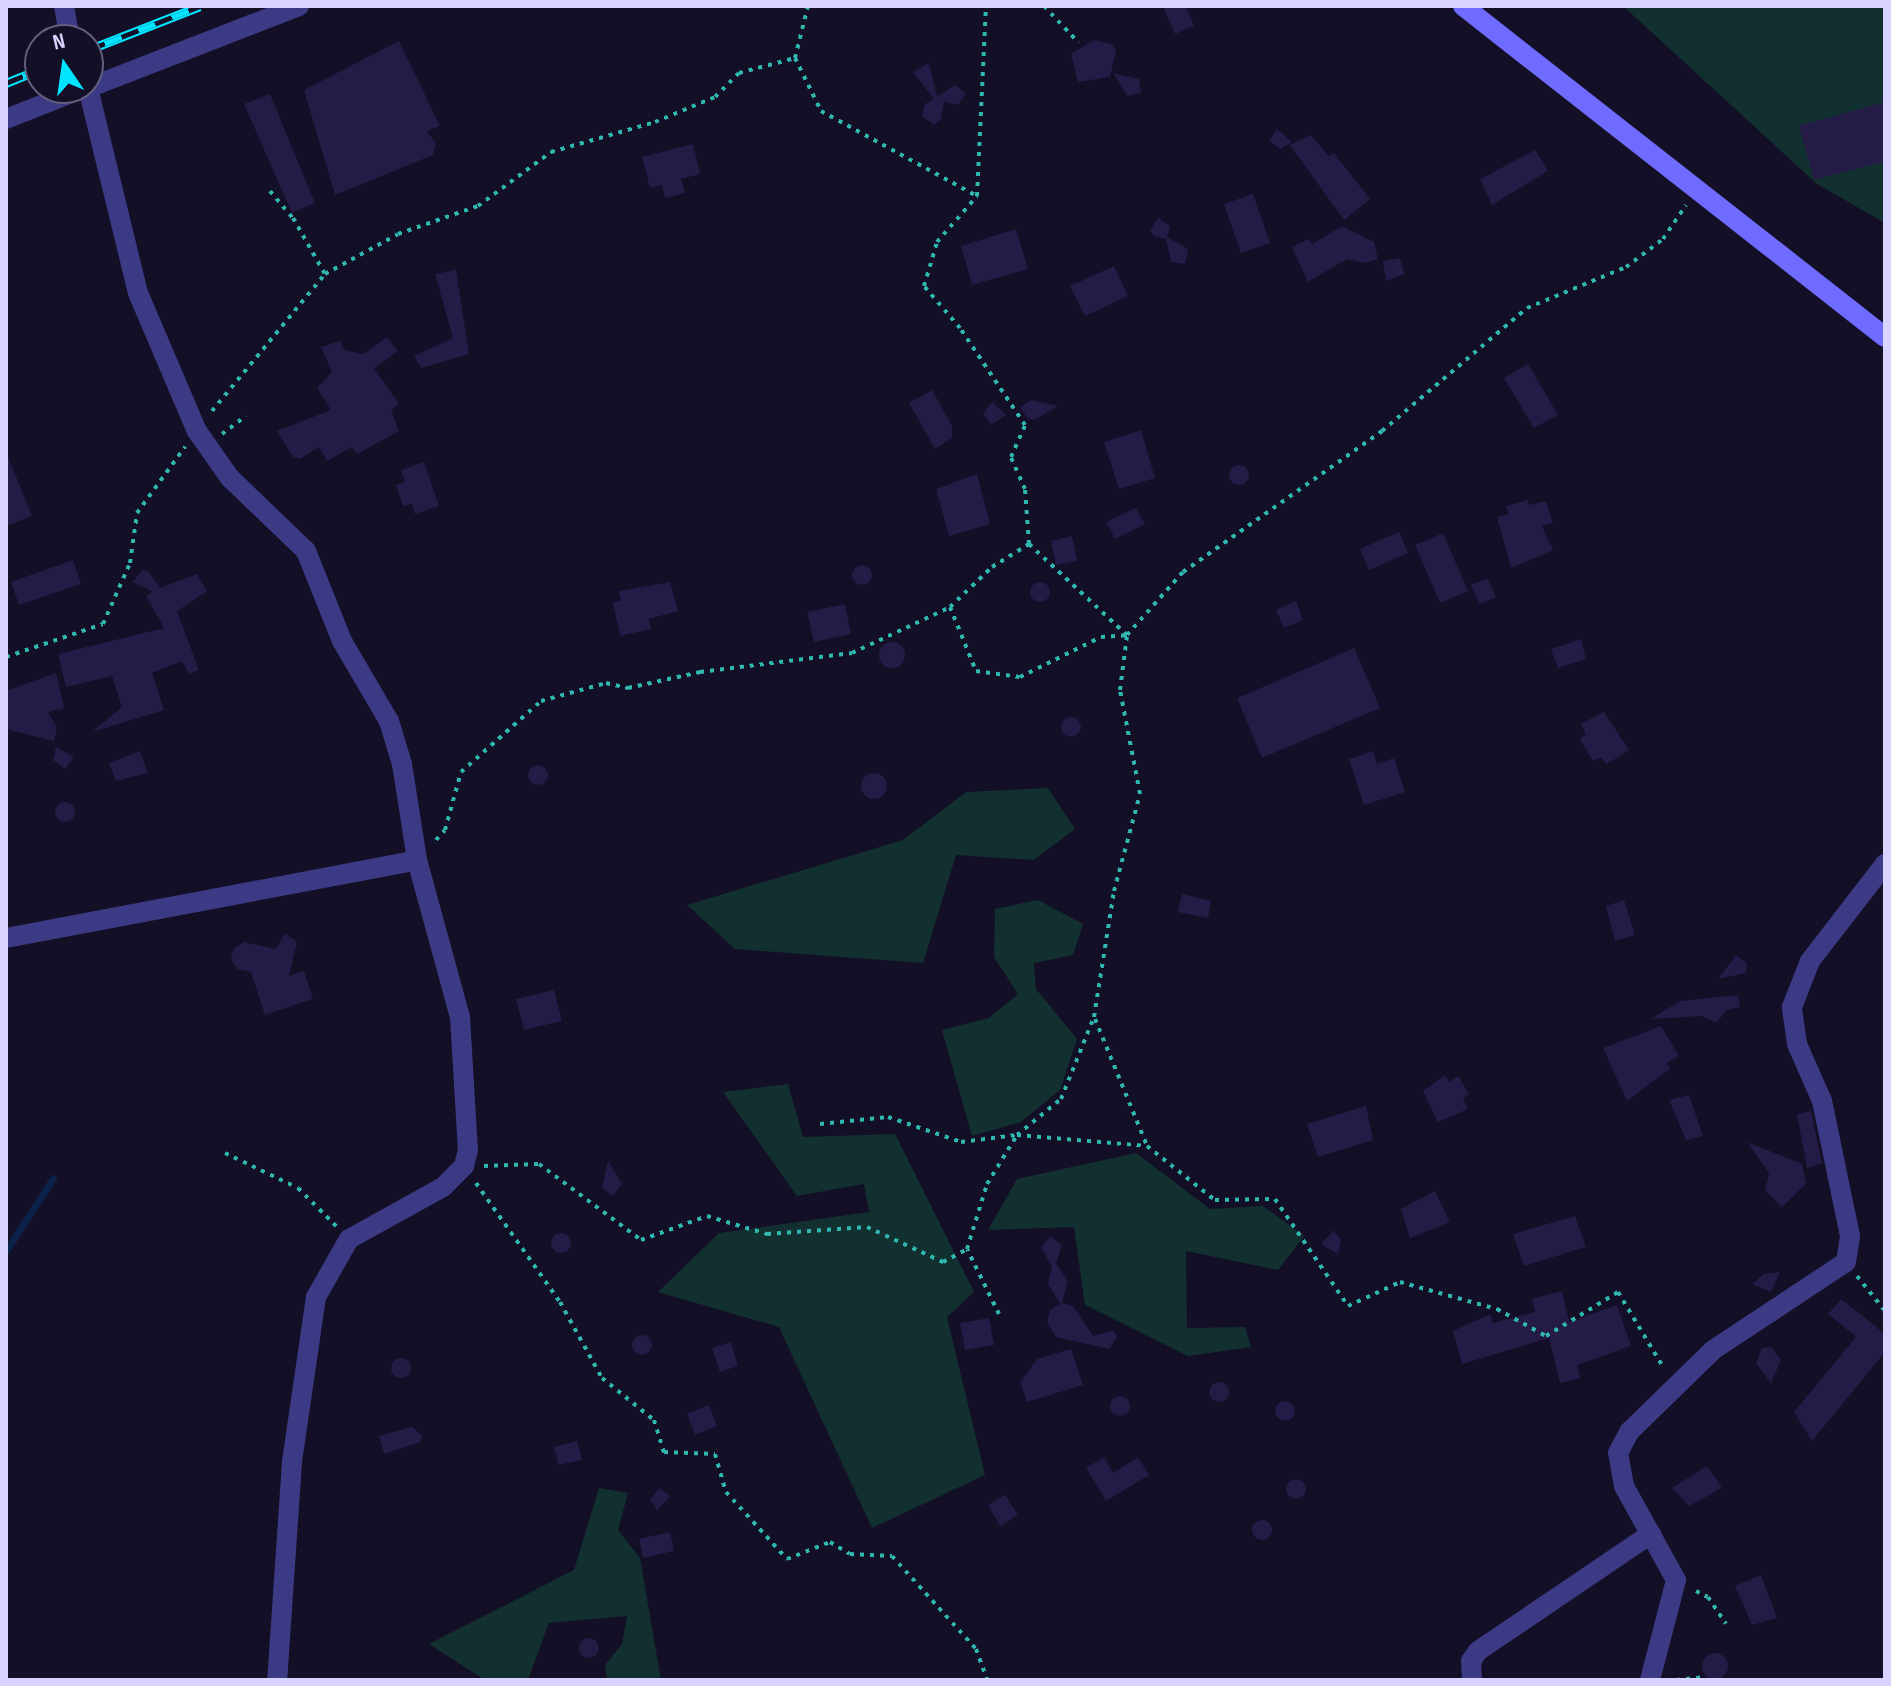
<!DOCTYPE html>
<style>
body{margin:0}
#map{position:relative;width:1891px;height:1686px;overflow:hidden;background:#130f26;font-family:"Sofia Sans Condensed",sans-serif}
div>[style]{position:absolute}
.green>*{inset:0;background:#12302f}
.stream>*{height:7px;margin:-3.5px;padding:0 3.5px;transform-origin:3.5px;border-radius:3.5px;background:#0c2248}
.building>*{inset:0;background:#241b47}
.round{border-radius:50%}
.path>*{height:4px;margin-top:-2px;transform-origin:0;background:repeating-linear-gradient(90deg,#2fb8b0 0 4px,transparent 0 10px)}
.street>*{height:20px;margin:-10px;padding:0 10px;transform-origin:10px;border-radius:10px;background:#3d3a85}
.secondary>*{height:20px;margin:-10px;padding:0 10px;transform-origin:10px;border-radius:10px;background:#6f6bff}
.rail>*{height:9px;margin-top:-4.5px;transform-origin:0;background:repeating-linear-gradient(90deg,#130f26 0 18px,#00e5ff 0 36px);box-sizing:border-box;border-block:2px solid #00e5ff}
span{translate:-50% -50%;white-space:nowrap;text-align:center;line-height:1.15;-webkit-text-stroke:6px #130f26;paint-order:stroke}
.frame{position:absolute;inset:0;border:8px solid #d9d4ff;pointer-events:none}
.north{position:absolute;left:24px;top:24px;width:80px;height:80px;box-sizing:border-box;background:#130f26;border:2px solid #625e7d;border-radius:50%;rotate:347deg;font-size:22px;font-weight:700;line-height:32px;text-align:center;color:#d9d4ff}
.north::after{content:'';display:block;margin:auto;width:28px;height:36px;background:#00e5ff;clip-path:polygon(50% 0,100% 100%,50% 72%,0 100%)}
</style>
<div id="map">
<div class="green">
<div style="clip-path:polygon(1623px 6px,1885px 6px,1885px 223px,1817px 184px)"></div>
<div style="clip-path:polygon(1048px 788px,1075px 829px,1034px 860px,956px 855px,923px 963px,735px 949px,687px 905px,903px 840px,966px 792px)"></div>
<div style="clip-path:polygon(1038px 900px,1083px 924px,1073px 955px,1034px 963px,1036px 989px,1077px 1039px,1060px 1090px,1021px 1122px,972px 1136px,942px 1030px,989px 1018px,1018px 994px,994px 957px,995px 909px)"></div>
<div style="clip-path:polygon(788px 1084px,803px 1137px,895px 1134px,974px 1292px,947px 1317px,985px 1475px,872px 1528px,779px 1327px,658px 1292px,719px 1233px,869px 1212px,864px 1184px,797px 1196px,723px 1092px)"></div>
<div style="clip-path:polygon(1136px 1153px,1210px 1209px,1263px 1206px,1304px 1236px,1278px 1270px,1186px 1251px,1187px 1328px,1245px 1327px,1251px 1347px,1188px 1356px,1085px 1305px,1074px 1227px,988px 1230px,1017px 1179px)"></div>
<div style="clip-path:polygon(599px 1488px,628px 1493px,618px 1530px,640px 1558px,661px 1680px,607px 1680px,605px 1665px,622px 1644px,627px 1616px,549px 1623px,528px 1680px,485px 1680px,429px 1644px,574px 1570px)"></div>
</div>
<div class="stream">
<div style="left:6px;top:1251px;width:87px;rotate:-57.2deg"></div>
</div>
<div class="building">
<div style="clip-path:polygon(1163px 6px,1186px 6px,1194px 26px,1175px 34px)"></div>
<div style="clip-path:polygon(1094px 40px,1112px 44px,1116px 51px,1110px 77px,1078px 82px,1071px 54px)"></div>
<div style="clip-path:polygon(399px 41px,440px 126px,427px 131px,436px 144px,433px 155px,335px 195px,304px 90px)"></div>
<div style="clip-path:polygon(929px 63px,937px 97px,955px 85px,966px 93px,958px 105px,944px 102px,941px 120px,934px 125px,922px 116px,925px 104px,934px 99px,913px 72px)"></div>
<div style="clip-path:polygon(1113px 73px,1139px 79px,1141px 93px,1127px 96px)"></div>
<div style="clip-path:polygon(270px 94px,315px 203px,292px 213px,244px 104px)"></div>
<div style="clip-path:polygon(1885px 102px,1885px 161px,1814px 180px,1799px 126px)"></div>
<div style="clip-path:polygon(1277px 129px,1292px 142px,1280px 149px,1269px 141px)"></div>
<div style="clip-path:polygon(1311px 135px,1329px 156px,1334px 153px,1370px 199px,1344px 220px,1290px 145px)"></div>
<div style="clip-path:polygon(693px 144px,700px 174px,681px 179px,685px 193px,665px 198px,662px 185px,650px 188px,642px 157px)"></div>
<div style="clip-path:polygon(1535px 150px,1548px 171px,1492px 205px,1480px 179px)"></div>
<div style="clip-path:polygon(1253px 194px,1270px 243px,1241px 253px,1224px 204px)"></div>
<div style="clip-path:polygon(1158px 218px,1170px 226px,1167px 237px,1188px 249px,1185px 264px,1171px 262px,1166px 239px,1154px 236px,1150px 230px)"></div>
<div style="clip-path:polygon(1342px 226px,1374px 242px,1378px 259px,1365px 263px,1347px 259px,1308px 282px,1292px 247px,1309px 239px,1312px 244px)"></div>
<div style="clip-path:polygon(1016px 229px,1028px 269px,972px 285px,961px 246px)"></div>
<div style="clip-path:polygon(1400px 258px,1404px 274px,1386px 281px,1383px 261px)"></div>
<div style="clip-path:polygon(1114px 266px,1128px 296px,1085px 316px,1070px 286px)"></div>
<div style="clip-path:polygon(456px 270px,469px 354px,421px 368px,414px 356px,453px 338px,435px 274px)"></div>
<div style="clip-path:polygon(387px 337px,398px 351px,374px 368px,399px 404px,391px 410px,399px 431px,357px 454px,352px 447px,327px 461px,319px 447px,300px 459px,293px 457px,277px 431px,331px 410px,317px 388px,332px 372px,321px 347px,340px 341px,344px 350px,363px 354px)"></div>
<div style="clip-path:polygon(1528px 364px,1558px 415px,1534px 428px,1504px 378px)"></div>
<div style="clip-path:polygon(932px 390px,952px 426px,952px 438px,935px 449px,909px 403px)"></div>
<div style="clip-path:polygon(1031px 400px,1058px 406px,1034px 420px,1027px 418px,1020px 407px)"></div>
<div style="clip-path:polygon(992px 402px,1006px 415px,991px 425px,983px 414px)"></div>
<div style="clip-path:polygon(1141px 430px,1155px 478px,1119px 489px,1104px 442px)"></div>
<div style="clip-path:polygon(6px 452px,32px 516px,6px 526px)"></div>
<div style="clip-path:polygon(424px 462px,439px 506px,415px 514px,412px 504px,403px 506px,396px 485px,405px 482px,401px 470px)"></div>
<div class="round" style="left:1229px;top:465px;width:20px;height:20px"></div>
<div style="clip-path:polygon(977px 474px,990px 524px,949px 536px,936px 489px)"></div>
<div style="clip-path:polygon(1528px 500px,1529px 505px,1546px 501px,1553px 523px,1542px 526px,1553px 550px,1511px 568px,1497px 517px,1508px 514px,1506px 506px)"></div>
<div style="clip-path:polygon(1136px 508px,1145px 524px,1115px 539px,1106px 522px)"></div>
<div style="clip-path:polygon(1399px 532px,1408px 553px,1369px 570px,1360px 549px)"></div>
<div style="clip-path:polygon(1443px 533px,1468px 591px,1440px 603px,1415px 545px)"></div>
<div style="clip-path:polygon(1072px 536px,1077px 561px,1056px 565px,1051px 541px)"></div>
<div style="clip-path:polygon(73px 560px,81px 584px,19px 605px,11px 582px)"></div>
<div class="round" style="left:852px;top:565px;width:20px;height:20px"></div>
<div style="clip-path:polygon(142px 570px,149px 572px,160px 588px,197px 574px,207px 591px,177px 611px,199px 670px,189px 674px,182px 661px,152px 673px,164px 710px,92px 732px,122px 707px,112px 676px,66px 687px,58px 654px,164px 628px,146px 596px,153px 592px,133px 582px)"></div>
<div style="clip-path:polygon(1487px 578px,1496px 597px,1479px 604px,1471px 585px)"></div>
<div style="clip-path:polygon(670px 582px,678px 611px,649px 619px,651px 629px,620px 636px,613px 602px,621px 601px,619px 591px)"></div>
<div class="round" style="left:1030px;top:582px;width:20px;height:20px"></div>
<div style="clip-path:polygon(1296px 601px,1303px 620px,1284px 628px,1276px 610px)"></div>
<div style="clip-path:polygon(845px 604px,851px 634px,814px 642px,807px 612px)"></div>
<div style="clip-path:polygon(1581px 639px,1586px 659px,1558px 668px,1551px 649px)"></div>
<div class="round" style="left:879px;top:642px;width:26px;height:26px"></div>
<div style="clip-path:polygon(1354px 648px,1380px 708px,1262px 758px,1237px 698px)"></div>
<div style="clip-path:polygon(56px 673px,64px 708px,48px 712px,57px 728px,54px 741px,6px 729px,6px 691px)"></div>
<div style="clip-path:polygon(1604px 712px,1629px 750px,1607px 764px,1601px 757px,1593px 761px,1580px 739px,1586px 734px,1581px 724px)"></div>
<div class="round" style="left:1061px;top:717px;width:20px;height:20px"></div>
<div style="clip-path:polygon(56px 747px,74px 757px,65px 769px,53px 760px)"></div>
<div style="clip-path:polygon(140px 751px,148px 773px,116px 781px,109px 763px)"></div>
<div style="clip-path:polygon(1373px 751px,1377px 764px,1394px 758px,1405px 792px,1364px 805px,1349px 759px)"></div>
<div class="round" style="left:528px;top:765px;width:20px;height:20px"></div>
<div class="round" style="left:861px;top:773px;width:26px;height:26px"></div>
<div class="round" style="left:55px;top:802px;width:20px;height:20px"></div>
<div style="clip-path:polygon(1182px 894px,1211px 901px,1208px 918px,1178px 912px)"></div>
<div style="clip-path:polygon(1624px 900px,1635px 935px,1615px 941px,1606px 906px)"></div>
<div style="clip-path:polygon(285px 933px,297px 942px,289px 976px,304px 971px,313px 999px,265px 1015px,251px 972px,237px 969px,231px 959px,234px 948px,244px 942px,276px 949px)"></div>
<div style="clip-path:polygon(1736px 955px,1747px 964px,1746px 973px,1718px 979px)"></div>
<div style="clip-path:polygon(554px 990px,562px 1021px,524px 1030px,516px 999px)"></div>
<div style="clip-path:polygon(1738px 995px,1740px 1007px,1727px 1010px,1716px 1023px,1701px 1016px,1651px 1019px,1680px 1001px)"></div>
<div style="clip-path:polygon(1661px 1026px,1679px 1056px,1666px 1063px,1671px 1068px,1627px 1101px,1603px 1048px)"></div>
<div style="clip-path:polygon(1445px 1075px,1450px 1082px,1458px 1076px,1469px 1094px,1463px 1098px,1468px 1109px,1438px 1122px,1423px 1091px)"></div>
<div style="clip-path:polygon(1689px 1095px,1703px 1136px,1686px 1140px,1669px 1100px)"></div>
<div style="clip-path:polygon(1366px 1106px,1373px 1140px,1318px 1157px,1307px 1124px)"></div>
<div style="clip-path:polygon(1811px 1111px,1822px 1163px,1807px 1168px,1797px 1114px)"></div>
<div style="clip-path:polygon(1747px 1142px,1802px 1164px,1806px 1184px,1782px 1207px,1765px 1191px,1769px 1173px)"></div>
<div style="clip-path:polygon(608px 1161px,622px 1184px,613px 1196px,602px 1188px)"></div>
<div style="clip-path:polygon(1435px 1191px,1450px 1222px,1410px 1238px,1401px 1209px)"></div>
<div style="clip-path:polygon(1575px 1216px,1586px 1247px,1524px 1266px,1513px 1234px)"></div>
<div style="clip-path:polygon(1334px 1230px,1341px 1241px,1338px 1254px,1321px 1244px)"></div>
<div class="round" style="left:551px;top:1233px;width:20px;height:20px"></div>
<div style="clip-path:polygon(1050px 1236px,1062px 1245px,1056px 1263px,1068px 1281px,1062px 1303px,1073px 1306px,1093px 1336px,1113px 1330px,1117px 1337px,1109px 1349px,1056px 1337px,1047px 1322px,1050px 1310px,1060px 1304px,1048px 1284px,1052px 1266px,1041px 1248px)"></div>
<div style="clip-path:polygon(1780px 1272px,1771px 1292px,1752px 1284px,1764px 1274px)"></div>
<div style="clip-path:polygon(1562px 1291px,1569px 1322px,1617px 1305px,1631px 1346px,1577px 1365px,1580px 1378px,1560px 1383px,1549px 1338px,1462px 1364px,1453px 1331px,1490px 1314px,1493px 1323px,1535px 1312px,1532px 1299px)"></div>
<div style="clip-path:polygon(1841px 1299px,1885px 1334px,1885px 1352px,1812px 1441px,1794px 1412px,1856px 1337px,1828px 1314px)"></div>
<div style="clip-path:polygon(989px 1318px,994px 1345px,965px 1350px,960px 1323px)"></div>
<div class="round" style="left:632px;top:1335px;width:20px;height:20px"></div>
<div style="clip-path:polygon(731px 1342px,738px 1366px,720px 1372px,712px 1348px)"></div>
<div style="clip-path:polygon(1771px 1347px,1781px 1360px,1771px 1383px,1756px 1363px,1762px 1348px)"></div>
<div style="clip-path:polygon(1071px 1349px,1083px 1385px,1027px 1402px,1020px 1382px,1037px 1359px)"></div>
<div class="round" style="left:391px;top:1358px;width:20px;height:20px"></div>
<div class="round" style="left:1209px;top:1382px;width:20px;height:20px"></div>
<div class="round" style="left:1110px;top:1396px;width:20px;height:20px"></div>
<div class="round" style="left:1275px;top:1401px;width:20px;height:20px"></div>
<div style="clip-path:polygon(709px 1405px,717px 1426px,695px 1435px,687px 1414px)"></div>
<div style="clip-path:polygon(412px 1427px,422px 1435px,420px 1442px,384px 1454px,379px 1436px)"></div>
<div style="clip-path:polygon(577px 1441px,582px 1460px,558px 1465px,554px 1447px)"></div>
<div style="clip-path:polygon(1104px 1457px,1113px 1473px,1138px 1457px,1149px 1475px,1106px 1501px,1086px 1468px)"></div>
<div style="clip-path:polygon(1707px 1466px,1722px 1488px,1689px 1506px,1672px 1488px)"></div>
<div class="round" style="left:1286px;top:1479px;width:20px;height:20px"></div>
<div style="clip-path:polygon(659px 1488px,670px 1496px,657px 1510px,650px 1499px)"></div>
<div style="clip-path:polygon(1005px 1495px,1018px 1515px,1000px 1526px,988px 1505px)"></div>
<div class="round" style="left:1252px;top:1520px;width:20px;height:20px"></div>
<div style="clip-path:polygon(670px 1532px,674px 1551px,643px 1558px,639px 1539px)"></div>
<div style="clip-path:polygon(1761px 1575px,1777px 1618px,1752px 1625px,1735px 1586px)"></div>
<div class="round" style="left:579px;top:1638px;width:20px;height:20px"></div>
<div class="round" style="left:1702px;top:1653px;width:26px;height:26px"></div>
</div>
<div class="path">
<div style="left:1044px;top:6px;width:50px;rotate:46.6deg"></div>
<div style="left:795px;top:58px;width:59px;rotate:63.9deg"></div>
<div style="left:821px;top:111px;width:178px;rotate:28.6deg"></div>
<div style="left:270px;top:191px;width:35px;rotate:50deg"></div>
<div style="left:293px;top:218px;width:64px;rotate:60.3deg"></div>
<div style="left:212px;top:411px;width:178px;rotate:-50.5deg"></div>
<div style="left:325px;top:274px;width:83px;rotate:-28.7deg"></div>
<div style="left:398px;top:234px;width:85px;rotate:-19.3deg"></div>
<div style="left:478px;top:206px;width:91px;rotate:-36.5deg"></div>
<div style="left:551px;top:152px;width:108px;rotate:-16.1deg"></div>
<div style="left:655px;top:122px;width:65px;rotate:-22.6deg"></div>
<div style="left:715px;top:97px;width:34px;rotate:-45deg"></div>
<div style="left:739px;top:73px;width:58px;rotate:-15deg"></div>
<div style="left:795px;top:58px;width:54px;rotate:-76deg"></div>
<div style="left:222px;top:434px;width:30px;rotate:-37deg"></div>
<div style="left:1029px;top:544px;width:134px;rotate:42.9deg"></div>
<div style="left:950px;top:607px;width:69px;rotate:67.9deg"></div>
<div style="left:976px;top:671px;width:44px;rotate:7.8deg"></div>
<div style="left:1020px;top:677px;width:90px;rotate:-26.3deg"></div>
<div style="left:1101px;top:637px;width:26px;rotate:-4deg"></div>
<div style="left:6px;top:657px;width:102px;rotate:-18.8deg"></div>
<div style="left:103px;top:624px;width:67px;rotate:-66.1deg"></div>
<div style="left:130px;top:563px;width:50px;rotate:-82deg"></div>
<div style="left:137px;top:513px;width:82px;rotate:-54deg"></div>
<div style="left:436px;top:840px;width:13px;rotate:-48deg"></div>
<div style="left:445px;top:830px;width:60px;rotate:-74.6deg"></div>
<div style="left:461px;top:772px;width:107px;rotate:-41.6deg"></div>
<div style="left:541px;top:701px;width:67px;rotate:-15.5deg"></div>
<div style="left:606px;top:683px;width:23px;rotate:13deg"></div>
<div style="left:628px;top:688px;width:74px;rotate:-12.5deg"></div>
<div style="left:700px;top:672px;width:153px;rotate:-7.1deg"></div>
<div style="left:852px;top:653px;width:108px;rotate:-25.1deg"></div>
<div style="left:950px;top:607px;width:58px;rotate:-43.6deg"></div>
<div style="left:992px;top:567px;width:44px;rotate:-31.9deg"></div>
<div style="left:1029px;top:544px;width:55px;rotate:-94.2deg"></div>
<div style="left:1025px;top:489px;width:35px;rotate:-114deg"></div>
<div style="left:1011px;top:457px;width:35px;rotate:-66deg"></div>
<div style="left:1025px;top:425px;width:117px;rotate:-123.8deg"></div>
<div style="left:960px;top:328px;width:55px;rotate:-130.6deg"></div>
<div style="left:924px;top:286px;width:46px;rotate:-73.5deg"></div>
<div style="left:937px;top:242px;width:61px;rotate:-49deg"></div>
<div style="left:977px;top:196px;width:190px;rotate:-87.3deg"></div>
<div style="left:1095px;top:1019px;width:137px;rotate:67.7deg"></div>
<div style="left:1147px;top:1146px;width:87px;rotate:38.5deg"></div>
<div style="left:1215px;top:1200px;width:60px;rotate:-1deg"></div>
<div style="left:1275px;top:1199px;width:130px;rotate:55.7deg"></div>
<div style="left:1348px;top:1306px;width:57px;rotate:-24.8deg"></div>
<div style="left:1400px;top:1282px;width:101px;rotate:15.6deg"></div>
<div style="left:1497px;top:1309px;width:56px;rotate:28.9deg"></div>
<div style="left:1546px;top:1336px;width:84px;rotate:-31.4deg"></div>
<div style="left:1618px;top:1292px;width:87px;rotate:59deg"></div>
<div style="left:820px;top:1124px;width:68px;rotate:-5.9deg"></div>
<div style="left:888px;top:1117px;width:77px;rotate:18.9deg"></div>
<div style="left:961px;top:1142px;width:56px;rotate:-7.1deg"></div>
<div style="left:1017px;top:1135px;width:57px;rotate:-39.3deg"></div>
<div style="left:1061px;top:1099px;width:88px;rotate:-68.1deg"></div>
<div style="left:1094px;top:1017px;width:128px;rotate:-81deg"></div>
<div style="left:1114px;top:891px;width:100px;rotate:-75deg"></div>
<div style="left:1140px;top:794px;width:106px;rotate:-100.9deg"></div>
<div style="left:1120px;top:690px;width:55px;rotate:-82.7deg"></div>
<div style="left:1127px;top:635px;width:84px;rotate:-48.4deg"></div>
<div style="left:1183px;top:572px;width:244px;rotate:-35.3deg"></div>
<div style="left:1382px;top:431px;width:190px;rotate:-40.3deg"></div>
<div style="left:1527px;top:308px;width:107px;rotate:-22.5deg"></div>
<div style="left:1626px;top:267px;width:46px;rotate:-37.1deg"></div>
<div style="left:1663px;top:239px;width:41px;rotate:-55.9deg"></div>
<div style="left:225px;top:1153px;width:81px;rotate:25.6deg"></div>
<div style="left:298px;top:1188px;width:54px;rotate:45deg"></div>
<div style="left:484px;top:1166px;width:55px;rotate:-2.1deg"></div>
<div style="left:539px;top:1164px;width:127px;rotate:36.7deg"></div>
<div style="left:641px;top:1240px;width:70px;rotate:-20deg"></div>
<div style="left:707px;top:1216px;width:63px;rotate:16.7deg"></div>
<div style="left:767px;top:1234px;width:100px;rotate:-4deg"></div>
<div style="left:867px;top:1227px;width:84px;rotate:24.7deg"></div>
<div style="left:943px;top:1262px;width:27px;rotate:-28deg"></div>
<div style="left:476px;top:1183px;width:146px;rotate:54.8deg"></div>
<div style="left:560px;top:1302px;width:87px;rotate:61.1deg"></div>
<div style="left:602px;top:1378px;width:67px;rotate:38.9deg"></div>
<div style="left:654px;top:1420px;width:34px;rotate:73deg"></div>
<div style="left:664px;top:1452px;width:51px;rotate:2.2deg"></div>
<div style="left:715px;top:1454px;width:40px;rotate:74deg"></div>
<div style="left:726px;top:1492px;width:91px;rotate:47.7deg"></div>
<div style="left:787px;top:1559px;width:46px;rotate:-21.6deg"></div>
<div style="left:830px;top:1542px;width:23px;rotate:31deg"></div>
<div style="left:850px;top:1554px;width:42px;rotate:2.7deg"></div>
<div style="left:892px;top:1556px;width:125px;rotate:47.9deg"></div>
<div style="left:976px;top:1649px;width:33px;rotate:70deg"></div>
<div style="left:1857px;top:1276px;width:45px;rotate:51.3deg"></div>
<div style="left:999px;top:1314px;width:72px;rotate:-116.2deg"></div>
<div style="left:967px;top:1249px;width:68px;rotate:-72.9deg"></div>
<div style="left:987px;top:1184px;width:57px;rotate:-58.5deg"></div>
<div style="left:1017px;top:1135px;width:130px;rotate:4.8deg"></div>
<div style="left:1696px;top:1591px;width:13px;rotate:27deg"></div>
<div style="left:1708px;top:1597px;width:32px;rotate:56deg"></div>
<div style="left:1676px;top:1680px;width:27px;rotate:-6deg"></div>
</div>
<div class="street">
<div style="left:64px;top:6px;width:35px;rotate:80deg"></div>
<div style="left:88px;top:88px;width:211px;rotate:76.3deg"></div>
<div style="left:138px;top:293px;width:150px;rotate:66.9deg"></div>
<div style="left:197px;top:431px;width:57px;rotate:54.9deg"></div>
<div style="left:230px;top:478px;width:105px;rotate:43.8deg"></div>
<div style="left:306px;top:551px;width:97px;rotate:68.2deg"></div>
<div style="left:342px;top:641px;width:93px;rotate:59.6deg"></div>
<div style="left:389px;top:721px;width:45px;rotate:73.2deg"></div>
<div style="left:402px;top:764px;width:97px;rotate:81.1deg"></div>
<div style="left:417px;top:860px;width:163px;rotate:74.7deg"></div>
<div style="left:460px;top:1017px;width:133px;rotate:86.6deg"></div>
<div style="left:468px;top:1150px;width:16px;rotate:104deg"></div>
<div style="left:464px;top:1166px;width:30px;rotate:135deg"></div>
<div style="left:443px;top:1187px;width:107px;rotate:151deg"></div>
<div style="left:349px;top:1239px;width:67px;rotate:119.6deg"></div>
<div style="left:316px;top:1297px;width:167px;rotate:98.3deg"></div>
<div style="left:292px;top:1462px;width:219px;rotate:93.9deg"></div>
<div style="left:88px;top:88px;width:226px;rotate:-21.2deg"></div>
<div style="left:6px;top:119px;width:84px;rotate:-21.7deg"></div>
<div style="left:6px;top:938px;width:418px;rotate:-10.7deg"></div>
<div style="left:1472px;top:1680px;width:19px;rotate:-93deg"></div>
<div style="left:1471px;top:1661px;width:12px;rotate:-55deg"></div>
<div style="left:1478px;top:1651px;width:209px;rotate:-34.1deg"></div>
<div style="left:1650px;top:1680px;width:103px;rotate:-75.4deg"></div>
<div style="left:1676px;top:1580px;width:107px;rotate:-119deg"></div>
<div style="left:1624px;top:1486px;width:34px;rotate:-100deg"></div>
<div style="left:1618px;top:1453px;width:24px;rotate:-62deg"></div>
<div style="left:1629px;top:1432px;width:117px;rotate:-44.3deg"></div>
<div style="left:1713px;top:1350px;width:159px;rotate:-33.5deg"></div>
<div style="left:1846px;top:1262px;width:26px;rotate:-81deg"></div>
<div style="left:1850px;top:1236px;width:138px;rotate:-101.7deg"></div>
<div style="left:1822px;top:1101px;width:62px;rotate:-113.7deg"></div>
<div style="left:1797px;top:1044px;width:37px;rotate:-98deg"></div>
<div style="left:1792px;top:1007px;width:49px;rotate:-68.6deg"></div>
<div style="left:1810px;top:961px;width:123px;rotate:-52.3deg"></div>
</div>
<div class="secondary">
<div style="left:1463px;top:6px;width:536px;rotate:38.11deg"></div>
</div>
<div class="rail">
<div style="left:88px;top:50px;width:120px;rotate:-21.4deg"></div>
<div style="left:6px;top:83px;width:37px;rotate:-22deg"></div>
</div>
<div class="frame"></div>
<div class="north">N</div>
</div>
